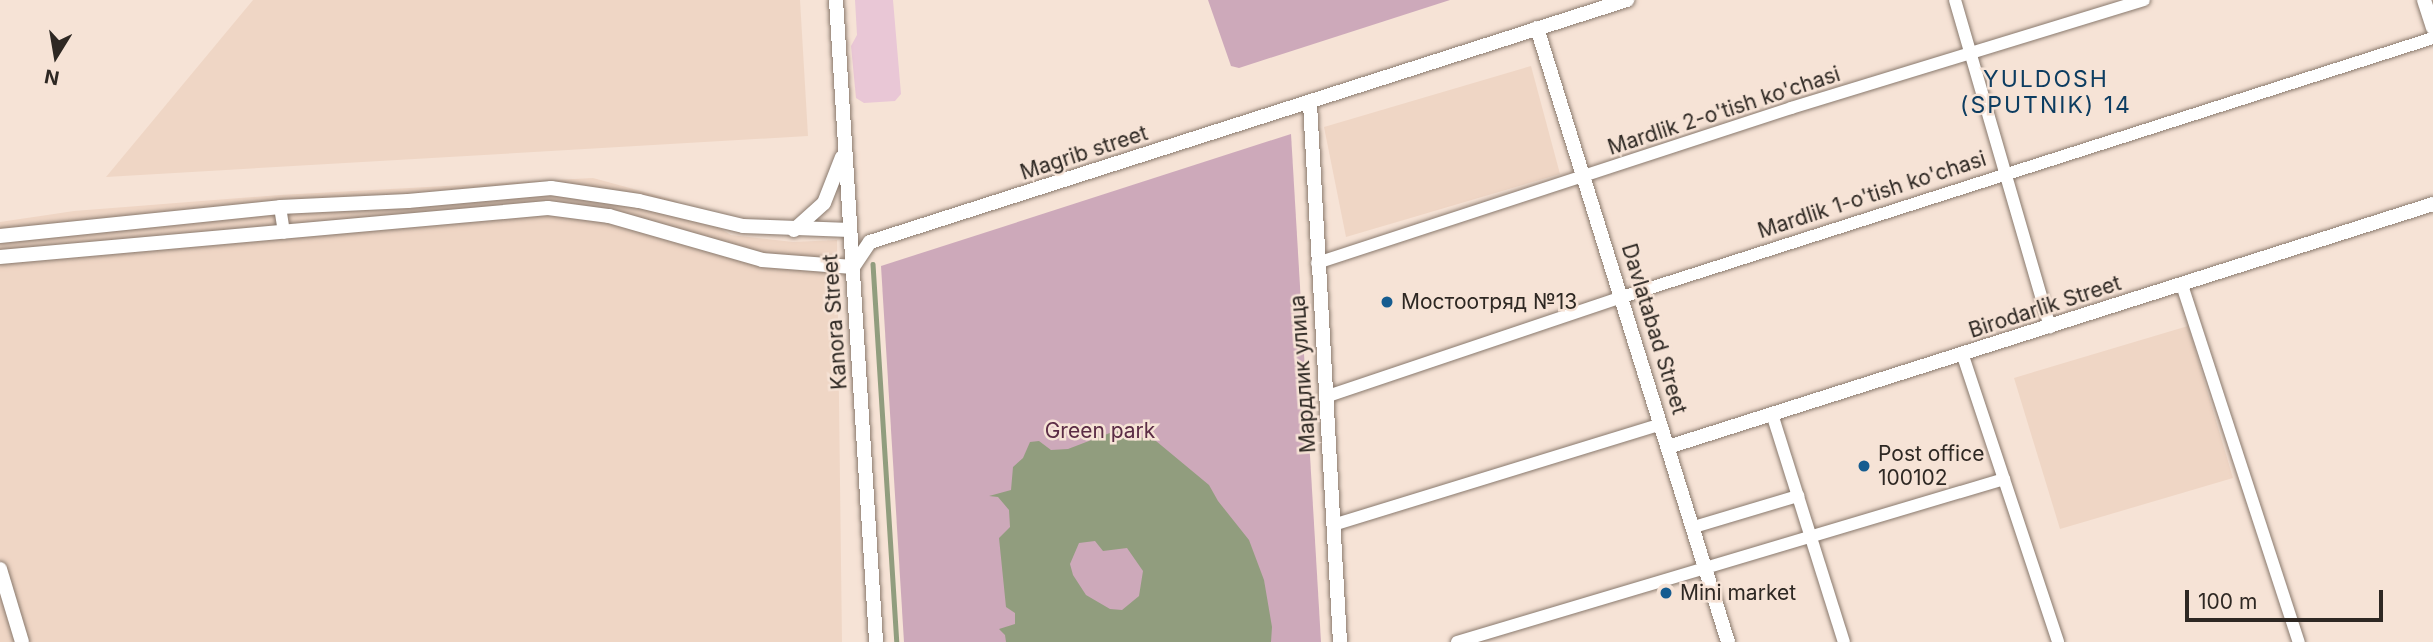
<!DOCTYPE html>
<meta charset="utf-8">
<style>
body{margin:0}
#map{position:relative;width:2433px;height:642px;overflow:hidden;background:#f6e3d6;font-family:Inter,sans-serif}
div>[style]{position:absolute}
.built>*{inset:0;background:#efd6c5}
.green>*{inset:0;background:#e9c7d6}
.forest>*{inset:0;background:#cda9ba}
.water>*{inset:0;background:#919d7e}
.stream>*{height:4.5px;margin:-2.25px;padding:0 2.25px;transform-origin:2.25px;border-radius:2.25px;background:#919d7e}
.roads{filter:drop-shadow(0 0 2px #89796d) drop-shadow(0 0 2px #89796d)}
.minor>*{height:12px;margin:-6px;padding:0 6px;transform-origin:6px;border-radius:6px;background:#fff}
.tertiary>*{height:14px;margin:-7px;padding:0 7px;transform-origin:7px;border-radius:7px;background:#fff}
.dots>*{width:19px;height:19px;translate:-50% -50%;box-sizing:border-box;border:4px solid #f6e3d6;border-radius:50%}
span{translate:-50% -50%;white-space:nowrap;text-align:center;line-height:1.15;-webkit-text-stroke:5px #f6e3d6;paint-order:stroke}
.street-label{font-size:21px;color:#2e2823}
.poi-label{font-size:21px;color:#2e2823}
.left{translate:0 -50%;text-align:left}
.park-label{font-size:21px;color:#5b2c45}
.neighbourhood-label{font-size:23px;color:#0d3d61;letter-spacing:2px}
.north{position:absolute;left:21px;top:21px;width:70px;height:70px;-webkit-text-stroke:5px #f6e3d6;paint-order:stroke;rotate:191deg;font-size:19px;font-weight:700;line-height:28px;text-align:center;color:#2e2823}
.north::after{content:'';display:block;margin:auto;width:24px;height:32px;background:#2e2823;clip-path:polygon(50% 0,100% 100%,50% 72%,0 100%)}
.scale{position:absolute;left:2185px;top:590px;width:198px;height:32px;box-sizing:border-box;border:4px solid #2e2823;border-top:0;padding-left:9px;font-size:21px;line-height:24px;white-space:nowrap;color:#2e2823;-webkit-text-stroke:5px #f6e3d6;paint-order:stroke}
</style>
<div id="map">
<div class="built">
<div style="clip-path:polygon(253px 0,800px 0,808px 136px,106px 177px)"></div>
<div style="clip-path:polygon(1531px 66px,1560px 174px,1346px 237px,1324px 127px)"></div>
<div style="clip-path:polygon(593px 178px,674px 200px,731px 235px,793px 242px,837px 240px,842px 642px,0 642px,0 222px,74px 211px,280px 195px)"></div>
<div style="clip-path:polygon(2188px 326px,2233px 478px,2060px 529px,2014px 378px)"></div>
</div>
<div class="green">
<div style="clip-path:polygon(855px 0,893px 0,901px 94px,895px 101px,864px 103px,856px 98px,851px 46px,857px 35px)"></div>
</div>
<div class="forest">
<div style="clip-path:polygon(1208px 0,1450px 0,1239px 68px,1231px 66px)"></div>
<div style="clip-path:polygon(1291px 134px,1321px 642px,904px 642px,881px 266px)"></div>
</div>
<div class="water">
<div style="clip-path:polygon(evenodd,1115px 431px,1156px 441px,1209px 485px,1218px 501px,1249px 540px,1264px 580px,1272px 627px,1271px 642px,1006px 642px,1005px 635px,999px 629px,1015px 624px,1015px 613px,1006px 607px,999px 538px,1010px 527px,1009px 510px,998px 497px,989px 496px,1011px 490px,1013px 467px,1023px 458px,1030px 442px,1039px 441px,1051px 450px,1068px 449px,1115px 431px,1095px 541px,1103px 551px,1127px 548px,1143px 571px,1139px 596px,1122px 610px,1110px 609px,1086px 595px,1073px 575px,1070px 564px,1079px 543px,1095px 541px)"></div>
</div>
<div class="stream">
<div style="left:873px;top:264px;width:379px;rotate:86.4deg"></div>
</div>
<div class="roads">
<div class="minor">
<div style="left:1955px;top:0;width:341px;rotate:73.8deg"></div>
<div style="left:280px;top:207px;width:26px;rotate:81deg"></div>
<div style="left:1317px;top:263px;width:499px;rotate:-18.1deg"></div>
<div style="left:1791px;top:108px;width:369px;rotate:-17deg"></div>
<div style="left:2182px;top:285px;width:376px;rotate:71.9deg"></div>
<div style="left:1963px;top:356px;width:301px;rotate:71.6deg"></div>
<div style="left:1325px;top:397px;width:313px;rotate:-18.6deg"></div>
<div style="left:1622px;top:297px;width:851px;rotate:-17.71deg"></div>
<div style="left:1772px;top:414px;width:239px;rotate:72.5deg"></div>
<div style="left:1333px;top:525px;width:343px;rotate:-17.1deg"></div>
<div style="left:1694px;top:527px;width:109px;rotate:-16.6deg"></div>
<div style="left:1457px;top:642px;width:571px;rotate:-16.59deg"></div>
</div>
<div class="tertiary">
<div style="left:836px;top:0;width:643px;rotate:86.43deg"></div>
<div style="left:2424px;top:0;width:29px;rotate:72deg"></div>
<div style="left:1537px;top:28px;width:643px;rotate:72.72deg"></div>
<div style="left:1310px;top:104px;width:539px;rotate:86.81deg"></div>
<div style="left:794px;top:230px;width:40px;rotate:-42deg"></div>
<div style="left:824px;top:203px;width:49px;rotate:-68.6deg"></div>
<div style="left:0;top:236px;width:281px;rotate:-5.9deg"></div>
<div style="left:280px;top:207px;width:128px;rotate:-2.7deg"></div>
<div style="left:408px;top:201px;width:144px;rotate:-5.2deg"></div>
<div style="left:551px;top:188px;width:89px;rotate:8.4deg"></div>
<div style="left:639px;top:201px;width:107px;rotate:13.5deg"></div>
<div style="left:743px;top:226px;width:107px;rotate:2.1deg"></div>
<div style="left:0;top:257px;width:550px;rotate:-5.11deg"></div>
<div style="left:548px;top:208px;width:62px;rotate:7.5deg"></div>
<div style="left:609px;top:216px;width:159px;rotate:16deg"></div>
<div style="left:762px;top:260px;width:91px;rotate:4.4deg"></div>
<div style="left:853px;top:267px;width:30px;rotate:-56deg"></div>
<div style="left:870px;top:242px;width:795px;rotate:-17.73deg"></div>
<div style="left:1668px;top:447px;width:803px;rotate:-17.62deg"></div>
<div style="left:0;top:569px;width:76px;rotate:73.2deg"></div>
</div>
</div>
<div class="dots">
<div style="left:1387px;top:302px;background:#155c90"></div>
<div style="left:1864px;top:466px;background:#155c90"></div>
<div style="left:1666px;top:593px;background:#155c90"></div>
</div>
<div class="street-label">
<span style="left:1724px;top:111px;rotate:-18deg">Mardlik 2-o'tish ko'chasi</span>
<span style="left:1084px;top:153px;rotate:-18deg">Magrib street</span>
<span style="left:1872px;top:195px;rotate:-18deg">Mardlik 1-o'tish ko'chasi</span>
<span style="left:2045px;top:307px;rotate:-18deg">Birodarlik Street</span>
<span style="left:835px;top:322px;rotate:-94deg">Kanora Street</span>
<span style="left:1654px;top:329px;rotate:73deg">Davlatabad Street</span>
<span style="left:1303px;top:374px;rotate:-94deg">Мардлик улица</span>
</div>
<div class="poi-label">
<span class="left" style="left:1401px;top:302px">Мостоотряд №13</span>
<span class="left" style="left:1878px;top:466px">Post office<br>100102</span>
<span class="left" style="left:1680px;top:593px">Mini market</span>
</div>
<div class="park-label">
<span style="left:1100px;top:431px">Green park</span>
</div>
<div class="neighbourhood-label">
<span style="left:2046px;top:92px">YULDOSH<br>(SPUTNIK) 14</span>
</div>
<div class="north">N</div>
<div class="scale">100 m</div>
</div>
